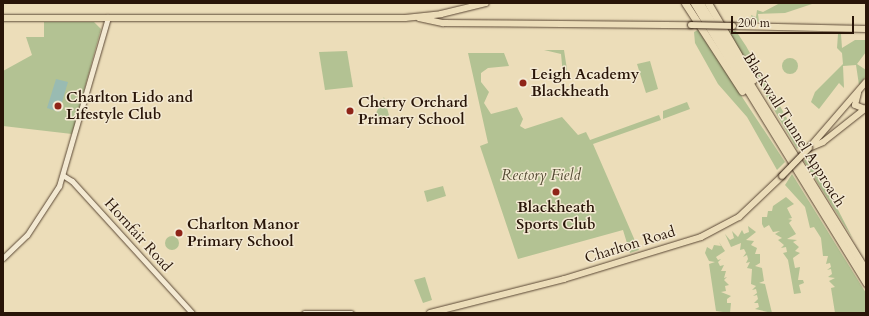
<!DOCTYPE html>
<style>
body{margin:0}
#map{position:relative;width:869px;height:316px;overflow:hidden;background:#ecddb9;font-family:Cardo,serif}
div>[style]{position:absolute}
.green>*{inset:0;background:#b3c293}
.round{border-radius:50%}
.water>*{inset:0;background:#99bbb2}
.roads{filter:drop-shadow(0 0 1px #5a4734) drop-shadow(0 0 1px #5a4734)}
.minor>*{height:5px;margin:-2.5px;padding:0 2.5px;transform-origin:2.5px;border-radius:2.5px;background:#f3e9d2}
.major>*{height:6px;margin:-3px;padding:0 3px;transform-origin:3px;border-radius:3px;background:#ecddb9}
.highway>*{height:7px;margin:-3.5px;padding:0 3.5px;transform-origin:3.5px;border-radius:3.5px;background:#ecddb9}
.bridges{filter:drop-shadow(0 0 1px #291508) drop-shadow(0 0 1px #291508)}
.major-bridge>*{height:6px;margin:-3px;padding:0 3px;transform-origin:3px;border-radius:3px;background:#ecddb9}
.dots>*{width:11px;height:11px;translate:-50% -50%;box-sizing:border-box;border:2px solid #f3e9d2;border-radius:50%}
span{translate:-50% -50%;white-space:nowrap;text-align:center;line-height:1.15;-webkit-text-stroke:3px #f3e9d2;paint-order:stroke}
.poi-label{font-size:15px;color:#291508;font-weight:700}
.left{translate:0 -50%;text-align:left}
.street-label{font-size:15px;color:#291508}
.park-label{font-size:15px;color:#524932;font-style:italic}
.frame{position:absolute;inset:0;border:4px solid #291508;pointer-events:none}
.scale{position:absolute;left:731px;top:16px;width:123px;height:18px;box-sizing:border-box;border:2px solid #291508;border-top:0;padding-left:5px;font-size:12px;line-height:14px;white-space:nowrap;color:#291508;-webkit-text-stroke:3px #f3e9d2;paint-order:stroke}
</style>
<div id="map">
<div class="green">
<div style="clip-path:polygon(780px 3px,815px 3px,785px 13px,758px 14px,759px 22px,748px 22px,746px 17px,752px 18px,751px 15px,756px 17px,757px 10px,763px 12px)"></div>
<div style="clip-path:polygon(44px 22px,94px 22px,101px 29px,72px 134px,3px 126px,3px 71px,32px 55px,26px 37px,44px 37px)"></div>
<div style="clip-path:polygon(698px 30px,785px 162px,777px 170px,747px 117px,718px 84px,695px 43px,694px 32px)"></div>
<div style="clip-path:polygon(728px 31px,736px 31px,746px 46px,789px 122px,797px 130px,795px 132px,804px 141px,797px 149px)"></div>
<div style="clip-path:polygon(838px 34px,841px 34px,842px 48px,855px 40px,865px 40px,866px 34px,866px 52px,857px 64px,866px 70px,866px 76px,859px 85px,856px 65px,843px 66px,844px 88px,839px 83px,819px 109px,811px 102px,815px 92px,843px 64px,842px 53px,837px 48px)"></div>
<div style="clip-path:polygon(544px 50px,564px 50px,568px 76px,560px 76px,563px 75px,561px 54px)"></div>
<div style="clip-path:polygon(347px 51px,353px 87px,325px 90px,319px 52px)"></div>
<div style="clip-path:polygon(468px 53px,504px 53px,509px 66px,488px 68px,481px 73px,481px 82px,489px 92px,484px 103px,491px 114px,517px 107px,523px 119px,520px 126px,525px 129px,562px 117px,578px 135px,586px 132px,590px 140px,659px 115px,661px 120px,593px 144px,639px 250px,630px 253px,623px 230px,518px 259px,480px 146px,488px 143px)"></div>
<div class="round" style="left:782px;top:58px;width:16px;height:16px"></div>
<div style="clip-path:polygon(650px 61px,658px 89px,646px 93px,637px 64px)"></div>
<div style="clip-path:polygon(384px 97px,390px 119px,377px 125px,376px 113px)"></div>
<div style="clip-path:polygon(687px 102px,690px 109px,663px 119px,663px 111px)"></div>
<div style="clip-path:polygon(810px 155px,853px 239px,804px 161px)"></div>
<div style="clip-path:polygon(792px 174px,866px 293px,866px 313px,835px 313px,831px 288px,835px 287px,829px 281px,835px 278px,828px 277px,832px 274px,831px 269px,827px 270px,831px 267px,830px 263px,826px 264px,828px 256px,823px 256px,821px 238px,814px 227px,810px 228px,805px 207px,785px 185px)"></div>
<div style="clip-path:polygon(443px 186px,446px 196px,427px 202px,424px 191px)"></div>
<div style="clip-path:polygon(786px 197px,794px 204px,787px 208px,792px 218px,788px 219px,792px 220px,789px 223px,796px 234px,787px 239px,797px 240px,793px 242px,799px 247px,795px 251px,800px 253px,793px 258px,795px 268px,800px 267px,798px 280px,803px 280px,804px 283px,799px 285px,801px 293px,794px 294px,788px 260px,783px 253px,787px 252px,786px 247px,781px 248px,784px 245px,778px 240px,782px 238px,775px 234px,780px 231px,773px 232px,769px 225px,764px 228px,762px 224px,762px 217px,767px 217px,768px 211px,772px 211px,773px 206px)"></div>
<div style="clip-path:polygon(748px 226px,756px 232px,746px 240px,754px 241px,751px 245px,757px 248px,755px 254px,760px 254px,760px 263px,755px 266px,762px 268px,764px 281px,759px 283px,765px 284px,772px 313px,755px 309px,759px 307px,758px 303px,754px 303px,758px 299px,757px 295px,753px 296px,757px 293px,756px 289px,752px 290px,756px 286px,751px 284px,752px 269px,747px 268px,750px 262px,746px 263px,748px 259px,747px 255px,743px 257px,746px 253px,744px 249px,740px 250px,741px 243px,731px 247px,725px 234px,730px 240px,734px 238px,732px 231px,738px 237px,742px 230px,744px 234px,749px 232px)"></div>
<div class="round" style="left:165px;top:236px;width:14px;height:14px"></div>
<div style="clip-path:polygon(719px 242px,725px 251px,716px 257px,718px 260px,721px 259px,718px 262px,720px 266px,724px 265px,721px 271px,726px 271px,724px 278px,727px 277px,724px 280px,729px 285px,725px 286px,726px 291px,721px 292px,731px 296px,727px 299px,727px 303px,731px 303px,730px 313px,716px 311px,709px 264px,715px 262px,709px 261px,705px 253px,707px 247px,712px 250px,714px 245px,721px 246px)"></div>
<div style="clip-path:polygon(425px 277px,432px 300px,423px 303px,414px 280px)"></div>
</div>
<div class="water">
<div style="clip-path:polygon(56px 79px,68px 82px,59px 112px,47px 108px)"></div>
</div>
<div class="roads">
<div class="minor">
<div style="left:64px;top:176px;width:9px;rotate:32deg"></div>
<div style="left:72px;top:181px;width:178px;rotate:47.7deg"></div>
<div style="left:3px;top:258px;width:33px;rotate:-44deg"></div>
<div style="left:27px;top:235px;width:59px;rotate:-56.9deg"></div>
<div style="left:59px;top:186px;width:176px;rotate:-73.8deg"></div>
<div style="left:304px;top:313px;width:47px"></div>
</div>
<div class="major">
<div style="left:3px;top:18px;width:402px"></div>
<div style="left:405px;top:18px;width:36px;rotate:-6deg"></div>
<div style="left:441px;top:14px;width:46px;rotate:-13.7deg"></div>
<div style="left:419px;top:18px;width:25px;rotate:12deg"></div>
<div style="left:443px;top:23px;width:248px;rotate:0.5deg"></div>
<div style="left:733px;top:26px;width:133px;rotate:1.3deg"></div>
<div style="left:858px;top:93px;width:12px;rotate:104deg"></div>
<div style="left:855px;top:105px;width:11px;rotate:22deg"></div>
<div style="left:809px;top:148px;width:87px;rotate:-49.2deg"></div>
<div style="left:809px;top:148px;width:15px;rotate:-23deg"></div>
<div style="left:823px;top:142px;width:55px;rotate:-38.3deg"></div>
<div style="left:430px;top:313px;width:138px;rotate:-14.2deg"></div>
<div style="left:564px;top:279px;width:143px;rotate:-17deg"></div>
<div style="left:701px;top:237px;width:43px;rotate:-27.8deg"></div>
<div style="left:739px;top:217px;width:59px;rotate:-43.6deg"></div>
</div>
<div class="highway">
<div style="left:685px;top:3px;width:105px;rotate:57.1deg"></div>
<div style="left:694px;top:3px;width:329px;rotate:58.4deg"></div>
<div style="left:700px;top:3px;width:315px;rotate:58.2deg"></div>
<div style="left:708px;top:3px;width:89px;rotate:59.7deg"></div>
</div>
</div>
<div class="bridges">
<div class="major-bridge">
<div style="left:691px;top:25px;width:42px;rotate:1.4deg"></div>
<div style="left:782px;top:176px;width:39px;rotate:-46deg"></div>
</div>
</div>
<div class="dots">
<div style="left:523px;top:83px;background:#8f2418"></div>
<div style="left:58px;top:106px;background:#8f2418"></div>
<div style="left:350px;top:111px;background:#8f2418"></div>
<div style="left:556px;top:192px;background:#8f2418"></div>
<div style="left:179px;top:233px;background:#8f2418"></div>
</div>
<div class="poi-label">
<span class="left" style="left:531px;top:83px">Leigh Academy<br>Blackheath</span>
<span class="left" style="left:66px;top:106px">Charlton Lido and<br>Lifestyle Club</span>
<span class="left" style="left:358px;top:111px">Cherry Orchard<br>Primary School</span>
<span style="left:556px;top:216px">Blackheath<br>Sports Club</span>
<span class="left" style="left:187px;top:233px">Charlton Manor<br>Primary School</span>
</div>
<div class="street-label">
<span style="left:794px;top:130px;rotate:58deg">Blackwall Tunnel Approach</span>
<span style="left:138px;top:235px;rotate:48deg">Hornfair Road</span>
<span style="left:630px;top:245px;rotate:-17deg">Charlton Road</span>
</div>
<div class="park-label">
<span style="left:541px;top:176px">Rectory Field</span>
</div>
<div class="frame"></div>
<div class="scale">200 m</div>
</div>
